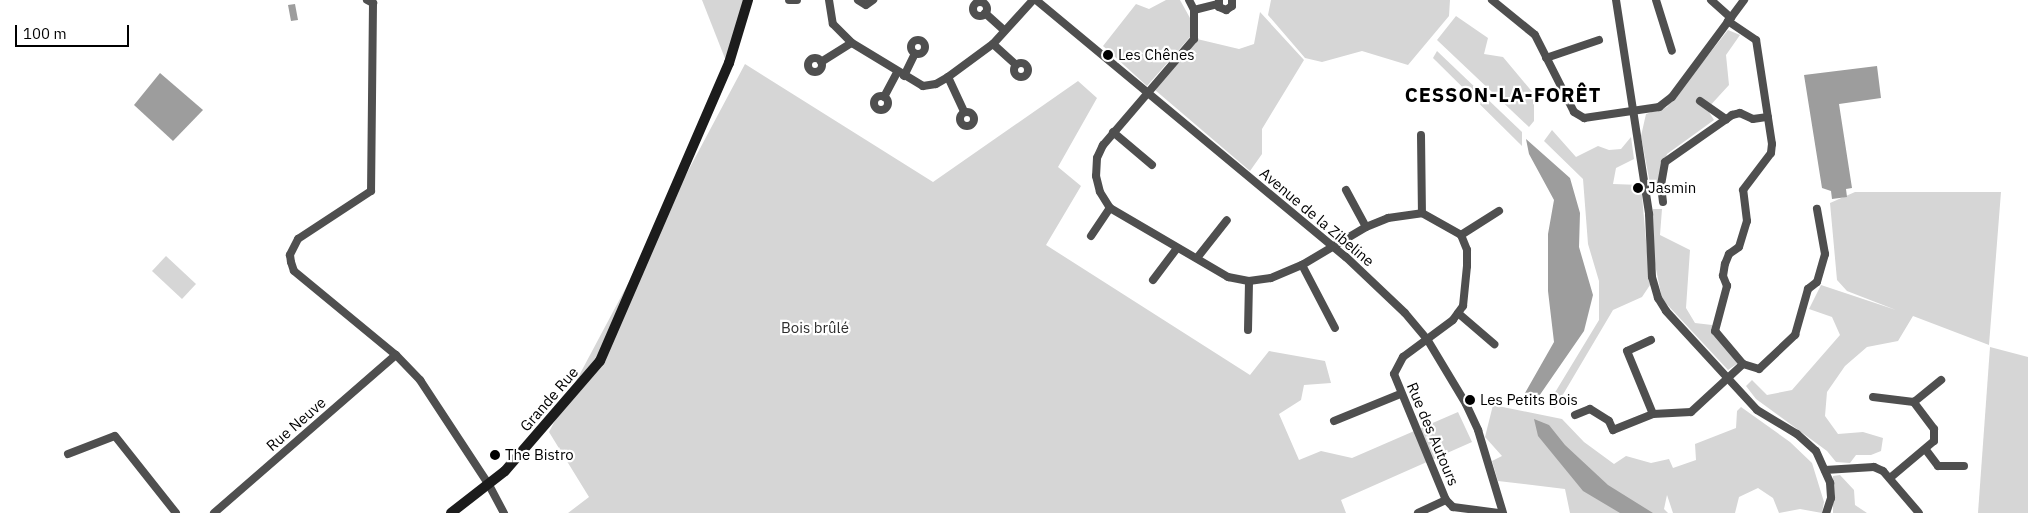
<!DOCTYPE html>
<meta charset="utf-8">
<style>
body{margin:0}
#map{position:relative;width:2028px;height:513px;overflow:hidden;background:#fff;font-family:"IBM Plex Sans",sans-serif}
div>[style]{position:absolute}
.green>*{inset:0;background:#d6d6d6}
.water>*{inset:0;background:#9d9d9d}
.street>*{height:8px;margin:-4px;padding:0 4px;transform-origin:4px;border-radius:4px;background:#4f4f4f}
.street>.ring{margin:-4px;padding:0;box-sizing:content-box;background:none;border:8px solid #4f4f4f;border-radius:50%}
.secondary>*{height:10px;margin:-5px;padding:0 5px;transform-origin:5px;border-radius:5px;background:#1c1c1c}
.dots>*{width:14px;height:14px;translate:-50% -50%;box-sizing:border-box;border:2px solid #fff;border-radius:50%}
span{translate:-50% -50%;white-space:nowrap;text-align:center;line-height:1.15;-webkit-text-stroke:4.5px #fff;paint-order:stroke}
.poi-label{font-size:15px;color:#000}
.left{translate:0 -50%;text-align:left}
.street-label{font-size:15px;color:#000}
.park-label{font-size:15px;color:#2d2d2d}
.district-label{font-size:20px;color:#000;font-weight:700;letter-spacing:1px}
.scale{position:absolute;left:15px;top:25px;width:114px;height:22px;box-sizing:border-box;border:2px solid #000;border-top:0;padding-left:6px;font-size:15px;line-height:18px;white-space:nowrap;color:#000;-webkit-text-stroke:4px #fff;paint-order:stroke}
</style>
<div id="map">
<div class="green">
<div style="clip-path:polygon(702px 0,747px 0,726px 61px)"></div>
<div style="clip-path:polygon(1166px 0,1180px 0,1190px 18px,1190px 37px,1147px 86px,1103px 46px,1136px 4px,1149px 9px)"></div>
<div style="clip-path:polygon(1271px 0,1450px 0,1449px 16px,1408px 65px,1362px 51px,1322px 62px,1305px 58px,1268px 15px)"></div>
<div style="clip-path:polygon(1260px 12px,1304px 60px,1262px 129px,1262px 154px,1250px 171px,1155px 90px,1197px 39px,1239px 49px,1254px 44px)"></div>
<div style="clip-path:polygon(1456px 16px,1488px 38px,1484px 54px,1503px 57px,1534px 94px,1534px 121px,1529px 127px,1437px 40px)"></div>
<div style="clip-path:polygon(1728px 30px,1740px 35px,1726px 55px,1729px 85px,1707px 109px,1714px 120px,1667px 154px,1657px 188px,1651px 189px,1641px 136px,1646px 114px,1667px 107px)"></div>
<div style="clip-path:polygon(1437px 51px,1522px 132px,1522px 146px,1433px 58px)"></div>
<div style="clip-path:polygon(745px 64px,933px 182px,1078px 81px,1097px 98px,1058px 167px,1081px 186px,1046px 245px,1250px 375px,1269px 351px,1325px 361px,1331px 383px,1304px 385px,1301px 400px,1279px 414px,1299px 460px,1321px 451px,1352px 458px,1458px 412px,1472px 442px,1341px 500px,1346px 513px,568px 513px,589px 497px,549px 432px)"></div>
<div style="clip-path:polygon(1552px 130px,1576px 157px,1598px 146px,1609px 150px,1621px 149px,1631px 137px,1634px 159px,1616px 168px,1613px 184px,1641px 185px,1650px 285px,1642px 297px,1613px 310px,1555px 408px,1548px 404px,1599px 320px,1599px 281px,1588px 244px,1583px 179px,1544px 141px)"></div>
<div style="clip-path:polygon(1855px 192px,2001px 192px,1989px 345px,1913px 316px,1898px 341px,1867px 347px,1845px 366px,1827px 392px,1825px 416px,1838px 434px,1863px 432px,1883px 438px,1881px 451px,1871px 455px,1856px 455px,1850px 463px,1836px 462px,1827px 451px,1756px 399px,1746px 386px,1752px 380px,1767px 395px,1792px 390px,1840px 335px,1832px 317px,1809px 309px,1821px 285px,1896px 310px,1847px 291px,1837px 280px,1830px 203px)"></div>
<div style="clip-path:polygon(1653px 209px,1662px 209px,1660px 235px,1690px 250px,1686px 308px,1695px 323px,1712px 325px,1738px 363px,1728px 370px,1662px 299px,1654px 259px)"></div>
<div style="clip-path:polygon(166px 256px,196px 284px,182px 299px,152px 271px)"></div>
<div style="clip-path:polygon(1990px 347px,2028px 357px,2028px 513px,1978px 513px)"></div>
<div style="clip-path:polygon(1493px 405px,1562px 419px,1584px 442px,1614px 464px,1626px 456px,1651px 463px,1669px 459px,1673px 468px,1696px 460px,1695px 444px,1736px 428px,1737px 411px,1741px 407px,1790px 442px,1812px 463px,1824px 502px,1822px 513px,1800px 509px,1779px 513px,1773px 498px,1758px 488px,1739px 497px,1735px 513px,1673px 513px,1667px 495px,1664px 509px,1668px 513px,1570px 513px,1565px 489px,1498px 481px,1492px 461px,1502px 456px,1485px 437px)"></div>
<div style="clip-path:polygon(1840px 475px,1854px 490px,1855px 505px,1867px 513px,1833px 513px,1833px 476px)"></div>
</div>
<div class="water">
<div style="clip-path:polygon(295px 4px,298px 20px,291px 21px,288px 5px)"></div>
<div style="clip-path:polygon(1877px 66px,1881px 98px,1839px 104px,1852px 188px,1846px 189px,1847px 197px,1832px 199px,1831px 191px,1822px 188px,1804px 75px)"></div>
<div style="clip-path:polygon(160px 73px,203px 110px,173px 141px,134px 105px)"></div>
<div style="clip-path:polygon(1526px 139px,1570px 178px,1580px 213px,1579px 247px,1593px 295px,1584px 331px,1537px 399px,1525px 393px,1554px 342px,1548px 291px,1548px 234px,1554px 200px,1529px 154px)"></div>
<div style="clip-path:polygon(1534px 419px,1549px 425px,1565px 445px,1608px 485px,1653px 513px,1620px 513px,1583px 491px,1538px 436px)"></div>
</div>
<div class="street">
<div style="left:367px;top:0;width:7px;rotate:27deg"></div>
<div style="left:373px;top:3px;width:188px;rotate:90.6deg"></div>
<div style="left:371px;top:191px;width:87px;rotate:146.7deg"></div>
<div style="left:298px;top:239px;width:18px;rotate:117deg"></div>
<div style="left:290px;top:255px;width:7px;rotate:82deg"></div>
<div style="left:291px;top:262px;width:9px;rotate:72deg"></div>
<div style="left:294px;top:271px;width:132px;rotate:39.5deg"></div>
<div style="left:396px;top:355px;width:35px;rotate:46deg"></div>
<div style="left:420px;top:380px;width:126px;rotate:56.7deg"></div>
<div style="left:489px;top:485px;width:32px;rotate:62deg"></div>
<div style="left:789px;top:0;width:8px"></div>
<div style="left:829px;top:0;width:24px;rotate:81deg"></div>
<div style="left:833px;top:24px;width:27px;rotate:45deg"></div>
<div style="left:852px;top:43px;width:83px;rotate:31.2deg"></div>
<div style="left:923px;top:86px;width:13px;rotate:-9deg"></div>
<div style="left:936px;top:84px;width:14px;rotate:-30deg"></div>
<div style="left:948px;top:77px;width:56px;rotate:-36.3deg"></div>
<div style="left:993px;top:44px;width:59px;rotate:-47.7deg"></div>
<div style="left:858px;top:0;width:9px;rotate:32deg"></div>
<div style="left:866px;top:5px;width:9px;rotate:-36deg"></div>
<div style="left:1036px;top:0;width:403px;rotate:39.7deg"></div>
<div style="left:1346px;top:257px;width:81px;rotate:43.5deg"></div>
<div style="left:1405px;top:313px;width:34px;rotate:50deg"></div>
<div style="left:1427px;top:339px;width:76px;rotate:59deg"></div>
<div style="left:1466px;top:404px;width:29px;rotate:65deg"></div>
<div style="left:1478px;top:430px;width:87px;rotate:73.2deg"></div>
<div style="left:1189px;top:0;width:11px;rotate:63deg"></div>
<div style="left:1194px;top:10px;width:29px;rotate:90deg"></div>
<div style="left:1194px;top:39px;width:140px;rotate:130.6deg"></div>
<div style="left:1103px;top:145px;width:14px;rotate:115deg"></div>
<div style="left:1097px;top:158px;width:18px;rotate:93deg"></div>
<div style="left:1096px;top:176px;width:16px;rotate:76deg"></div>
<div style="left:1100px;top:192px;width:19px;rotate:58deg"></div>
<div style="left:1110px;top:208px;width:137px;rotate:30.3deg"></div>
<div style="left:1228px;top:277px;width:21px;rotate:11deg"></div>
<div style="left:1249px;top:281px;width:22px;rotate:-8deg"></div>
<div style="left:1271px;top:278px;width:34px;rotate:-23deg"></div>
<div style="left:1302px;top:265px;width:74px;rotate:-30.7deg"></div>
<div style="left:1366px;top:227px;width:24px;rotate:-22deg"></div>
<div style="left:1388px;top:218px;width:34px;rotate:-8deg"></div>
<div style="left:1422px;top:213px;width:45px;rotate:29.4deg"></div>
<div style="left:1461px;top:235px;width:16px;rotate:68deg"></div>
<div style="left:1467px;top:250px;width:16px;rotate:90deg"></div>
<div style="left:1467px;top:266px;width:40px;rotate:95.7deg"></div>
<div style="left:1463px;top:306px;width:17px;rotate:126deg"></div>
<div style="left:1453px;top:320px;width:62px;rotate:143.5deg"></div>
<div style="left:1403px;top:357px;width:19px;rotate:118deg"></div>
<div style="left:1394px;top:374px;width:136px;rotate:67.6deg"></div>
<div style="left:1446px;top:500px;width:10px;rotate:45deg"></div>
<div style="left:1453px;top:507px;width:46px;rotate:7.4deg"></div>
<div style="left:1219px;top:0;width:7px;rotate:90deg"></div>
<div style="left:1219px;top:7px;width:8px;rotate:23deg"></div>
<div style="left:1226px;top:10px;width:7px;rotate:-34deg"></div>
<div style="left:1232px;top:6px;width:6px;rotate:-90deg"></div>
<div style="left:1492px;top:0;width:55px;rotate:39.1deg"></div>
<div style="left:1535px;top:35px;width:86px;rotate:63.1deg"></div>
<div style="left:1574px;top:112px;width:12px;rotate:31deg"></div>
<div style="left:1584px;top:118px;width:76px;rotate:-8.3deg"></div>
<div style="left:1659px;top:107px;width:16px;rotate:-38deg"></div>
<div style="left:1672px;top:97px;width:121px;rotate:-53.4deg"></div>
<div style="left:1616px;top:0;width:217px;rotate:81.2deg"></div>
<div style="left:1649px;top:214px;width:63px;rotate:87.3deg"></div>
<div style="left:1652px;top:277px;width:22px;rotate:74deg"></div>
<div style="left:1658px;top:298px;width:15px;rotate:58deg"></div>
<div style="left:1666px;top:311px;width:134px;rotate:47.4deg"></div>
<div style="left:1757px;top:410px;width:47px;rotate:31deg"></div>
<div style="left:1797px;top:434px;width:25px;rotate:42deg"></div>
<div style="left:1816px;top:451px;width:35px;rotate:66deg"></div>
<div style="left:1830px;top:483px;width:15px;rotate:86deg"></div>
<div style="left:1831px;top:498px;width:16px;rotate:108deg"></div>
<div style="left:1656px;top:0;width:53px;rotate:72.6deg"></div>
<div style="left:1711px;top:0;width:27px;rotate:42deg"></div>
<div class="ring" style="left:973px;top:2px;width:6px;height:6px"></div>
<div style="left:1194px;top:10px;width:25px;rotate:-14deg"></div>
<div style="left:985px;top:13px;width:25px;rotate:42deg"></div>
<div class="ring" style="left:911px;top:40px;width:6px;height:6px"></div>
<div style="left:993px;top:44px;width:31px;rotate:42deg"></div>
<div class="ring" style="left:808px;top:58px;width:6px;height:6px"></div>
<div style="left:1546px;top:58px;width:56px;rotate:-18.8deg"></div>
<div style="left:821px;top:62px;width:36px;rotate:-32deg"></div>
<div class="ring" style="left:1014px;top:63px;width:6px;height:6px"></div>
<div style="left:904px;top:76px;width:25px;rotate:-64deg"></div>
<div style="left:948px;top:77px;width:38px;rotate:65deg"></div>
<div class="ring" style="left:874px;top:96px;width:6px;height:6px"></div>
<div style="left:884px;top:97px;width:27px;rotate:-62deg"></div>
<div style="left:1700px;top:101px;width:32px;rotate:35deg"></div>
<div class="ring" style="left:960px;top:112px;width:6px;height:6px"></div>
<div style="left:1113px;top:132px;width:51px;rotate:40.2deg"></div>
<div style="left:1421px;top:135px;width:78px;rotate:89.3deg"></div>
<div style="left:1346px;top:190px;width:42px;rotate:61.6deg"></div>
<div style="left:1663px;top:202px;width:17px;rotate:-97deg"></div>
<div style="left:1661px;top:185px;width:23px;rotate:-80deg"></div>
<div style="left:1665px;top:162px;width:82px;rotate:-35deg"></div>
<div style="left:1732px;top:115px;width:8px;rotate:-14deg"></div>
<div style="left:1740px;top:113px;width:14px;rotate:25deg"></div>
<div style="left:1753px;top:119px;width:15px;rotate:-8deg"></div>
<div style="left:1461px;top:235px;width:45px;rotate:-32.3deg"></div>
<div style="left:1091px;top:236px;width:34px;rotate:-56deg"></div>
<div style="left:1197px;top:258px;width:48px;rotate:-51.7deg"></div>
<div style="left:1302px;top:265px;width:71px;rotate:62.4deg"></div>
<div style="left:1153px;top:280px;width:40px;rotate:-53deg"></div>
<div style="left:1458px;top:313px;width:48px;rotate:40.7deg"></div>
<div style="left:1248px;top:330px;width:49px;rotate:-88.8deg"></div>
<div style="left:1651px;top:340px;width:26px;rotate:155deg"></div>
<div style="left:1627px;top:351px;width:68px;rotate:67.6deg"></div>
<div style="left:1743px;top:364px;width:17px;rotate:17deg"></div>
<div style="left:1759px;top:369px;width:50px;rotate:-43.4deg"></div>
<div style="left:1795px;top:335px;width:48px;rotate:-74.2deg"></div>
<div style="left:1808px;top:289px;width:11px;rotate:-38deg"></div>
<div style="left:1817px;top:282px;width:29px;rotate:-74deg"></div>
<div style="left:1825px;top:254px;width:46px;rotate:-100.1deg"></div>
<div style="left:1873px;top:397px;width:41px;rotate:7deg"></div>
<div style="left:1914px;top:402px;width:35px;rotate:-39deg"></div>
<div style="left:1575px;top:415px;width:16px;rotate:-22deg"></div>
<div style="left:1590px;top:409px;width:22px;rotate:32deg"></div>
<div style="left:1609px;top:421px;width:10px;rotate:66deg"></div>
<div style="left:1613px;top:430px;width:43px;rotate:-21.8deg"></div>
<div style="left:1653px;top:414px;width:38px;rotate:-3deg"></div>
<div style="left:1691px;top:412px;width:71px;rotate:-42.7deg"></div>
<div style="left:1743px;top:364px;width:43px;rotate:-130.3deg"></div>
<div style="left:1715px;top:331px;width:47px;rotate:-75.1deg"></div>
<div style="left:1727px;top:286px;width:11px;rotate:-112deg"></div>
<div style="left:1723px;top:276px;width:12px;rotate:-81deg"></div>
<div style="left:1725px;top:264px;width:11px;rotate:-68deg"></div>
<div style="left:1729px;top:254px;width:12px;rotate:-35deg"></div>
<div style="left:1739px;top:247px;width:27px;rotate:-73deg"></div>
<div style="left:1747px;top:221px;width:31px;rotate:-97deg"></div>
<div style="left:1743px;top:190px;width:46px;rotate:-52.9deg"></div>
<div style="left:1771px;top:153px;width:9px;rotate:-84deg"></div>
<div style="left:1772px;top:144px;width:105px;rotate:-98.7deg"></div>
<div style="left:1756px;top:40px;width:34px;rotate:-146deg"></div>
<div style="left:1334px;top:421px;width:71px;rotate:-22.2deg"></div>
<div style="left:1926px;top:450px;width:20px;rotate:53deg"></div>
<div style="left:1938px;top:466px;width:26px"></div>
<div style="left:68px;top:454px;width:50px;rotate:-21deg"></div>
<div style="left:115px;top:436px;width:98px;rotate:51.6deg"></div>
<div style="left:1825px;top:470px;width:49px;rotate:-3.5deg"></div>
<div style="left:1874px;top:467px;width:10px;rotate:24deg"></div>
<div style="left:1883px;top:471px;width:55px;rotate:49.4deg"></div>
<div style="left:1890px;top:478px;width:57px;rotate:-40.1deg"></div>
<div style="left:1934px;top:441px;width:12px;rotate:-90deg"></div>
<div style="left:1934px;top:429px;width:34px;rotate:-127deg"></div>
<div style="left:214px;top:513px;width:241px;rotate:-41deg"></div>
<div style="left:1418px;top:513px;width:31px;rotate:-25deg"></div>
</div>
<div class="secondary">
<div style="left:451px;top:513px;width:68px;rotate:-37.9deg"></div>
<div style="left:505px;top:471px;width:145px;rotate:-49.2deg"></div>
<div style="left:600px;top:361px;width:325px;rotate:-66.6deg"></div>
<div style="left:729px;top:63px;width:66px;rotate:-73.2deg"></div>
</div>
<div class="dots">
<div style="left:1108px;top:55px;background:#000"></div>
<div style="left:1638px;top:188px;background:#000"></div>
<div style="left:1470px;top:400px;background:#000"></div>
<div style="left:495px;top:455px;background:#000"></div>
</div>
<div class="poi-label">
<span class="left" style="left:1118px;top:55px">Les Chênes</span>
<span class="left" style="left:1648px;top:188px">Jasmin</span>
<span class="left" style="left:1480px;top:400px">Les Petits Bois</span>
<span class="left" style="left:505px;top:455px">The Bistro</span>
</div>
<div class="street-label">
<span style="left:1317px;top:217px;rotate:40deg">Avenue de la Zibeline</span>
<span style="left:549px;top:399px;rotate:-49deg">Grande Rue</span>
<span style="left:296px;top:424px;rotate:-41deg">Rue Neuve</span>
<span style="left:1433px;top:434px;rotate:67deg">Rue des Autours</span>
</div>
<div class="park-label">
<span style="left:815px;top:328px">Bois brûlé</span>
</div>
<div class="district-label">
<span style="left:1503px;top:94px">CESSON-LA-FORÊT</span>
</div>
<div class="scale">100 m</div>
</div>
